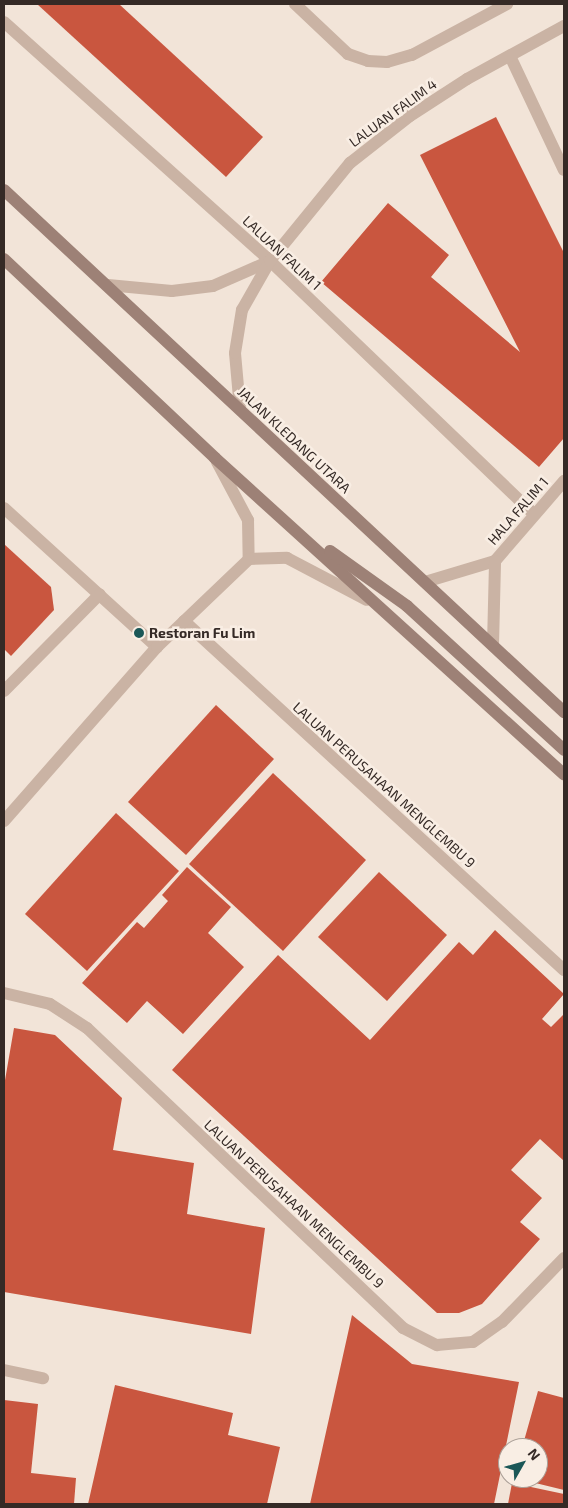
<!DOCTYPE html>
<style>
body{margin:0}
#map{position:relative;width:568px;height:1508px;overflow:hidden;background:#f2e4d8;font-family:"Exo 2",sans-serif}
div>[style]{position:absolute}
.building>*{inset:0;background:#c9563f}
.service>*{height:12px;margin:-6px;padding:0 6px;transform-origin:6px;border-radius:6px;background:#cab3a4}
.minor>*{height:12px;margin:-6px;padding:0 6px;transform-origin:6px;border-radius:6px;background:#cab3a4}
.secondary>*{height:12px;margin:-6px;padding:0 6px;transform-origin:6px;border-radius:6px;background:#9d8176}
.dots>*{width:14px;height:14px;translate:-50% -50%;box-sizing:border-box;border:2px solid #f9eee4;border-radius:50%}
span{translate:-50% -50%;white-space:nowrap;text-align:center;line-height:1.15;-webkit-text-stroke:5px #f9eee4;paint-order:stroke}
.street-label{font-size:14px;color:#352a26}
.poi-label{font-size:14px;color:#352a26;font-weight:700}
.left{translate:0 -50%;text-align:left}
.frame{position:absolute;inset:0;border:5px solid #352a26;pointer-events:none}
.north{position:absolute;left:498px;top:1438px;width:50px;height:50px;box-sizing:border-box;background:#f9eee4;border:1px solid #aba098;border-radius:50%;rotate:52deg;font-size:14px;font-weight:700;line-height:20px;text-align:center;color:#352a26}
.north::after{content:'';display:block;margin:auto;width:18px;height:22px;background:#1b5757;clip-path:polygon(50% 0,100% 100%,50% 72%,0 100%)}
</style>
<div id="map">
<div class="building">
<div style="clip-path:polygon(37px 4px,119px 4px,263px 137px,226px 177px)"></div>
<div style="clip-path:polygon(496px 117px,564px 253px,564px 438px,539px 467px,321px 282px,388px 203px,449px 255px,431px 277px,520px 352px,420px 155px)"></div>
<div style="clip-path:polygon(4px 544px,51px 587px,54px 610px,11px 656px,4px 649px)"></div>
<div style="clip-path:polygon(216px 705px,274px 759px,186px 855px,128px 802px)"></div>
<div style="clip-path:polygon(273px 773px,366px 860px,283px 951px,189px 864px)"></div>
<div style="clip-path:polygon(116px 813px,179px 871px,87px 971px,25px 914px)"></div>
<div style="clip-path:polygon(187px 867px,231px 907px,208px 933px,244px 967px,183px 1034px,147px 1001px,127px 1023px,82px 983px,137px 922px,144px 928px,168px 901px,162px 895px)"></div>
<div style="clip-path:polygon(379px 872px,447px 935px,387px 1001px,318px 937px)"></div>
<div style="clip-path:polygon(495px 930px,564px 994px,542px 1019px,551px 1027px,564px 1014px,564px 1161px,540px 1139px,511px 1170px,542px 1198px,520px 1222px,540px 1239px,482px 1304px,459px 1313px,437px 1313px,172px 1070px,278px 955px,370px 1040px,459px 942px,473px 955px)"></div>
<div style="clip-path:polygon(14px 1028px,55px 1035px,122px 1098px,113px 1150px,194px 1163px,187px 1214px,265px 1228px,251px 1334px,4px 1292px,4px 1086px)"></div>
<div style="clip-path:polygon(352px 1315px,412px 1364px,519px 1382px,494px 1504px,310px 1504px)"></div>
<div style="clip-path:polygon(115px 1385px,233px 1413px,228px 1435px,280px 1447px,267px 1504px,88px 1504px)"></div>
<div style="clip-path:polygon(538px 1391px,564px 1398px,564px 1490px,519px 1479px,538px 1478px,538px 1448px,522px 1448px)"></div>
<div style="clip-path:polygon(4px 1400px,38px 1404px,31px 1473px,76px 1478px,74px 1504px,4px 1504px)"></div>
<div style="clip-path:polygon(512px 1483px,564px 1494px,564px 1504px,508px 1504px)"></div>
</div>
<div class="service">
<div style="left:295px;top:4px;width:73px;rotate:43.3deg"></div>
<div style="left:348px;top:54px;width:21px;rotate:19deg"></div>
<div style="left:368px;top:61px;width:19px;rotate:3deg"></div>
<div style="left:387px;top:62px;width:26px;rotate:-16deg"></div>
<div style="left:412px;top:55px;width:108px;rotate:-28.2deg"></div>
<div style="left:510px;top:56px;width:126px;rotate:64.7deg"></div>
<div style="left:4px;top:1370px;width:40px;rotate:12deg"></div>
</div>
<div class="minor">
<div style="left:4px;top:22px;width:358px;rotate:41.9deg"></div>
<div style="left:270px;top:261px;width:366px;rotate:43.8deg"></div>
<div style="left:108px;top:285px;width:64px;rotate:5.4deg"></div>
<div style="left:172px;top:291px;width:41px;rotate:-7deg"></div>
<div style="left:213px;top:286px;width:62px;rotate:-23.7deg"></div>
<div style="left:240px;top:409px;width:56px;rotate:-95.1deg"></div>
<div style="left:235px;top:353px;width:44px;rotate:-80.8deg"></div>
<div style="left:242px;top:310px;width:56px;rotate:-60.3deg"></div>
<div style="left:270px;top:261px;width:127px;rotate:-50.8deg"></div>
<div style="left:350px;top:163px;width:76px;rotate:-38.1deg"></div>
<div style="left:410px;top:116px;width:68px;rotate:-33deg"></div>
<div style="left:467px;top:79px;width:111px;rotate:-28.7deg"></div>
<div style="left:217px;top:462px;width:66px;rotate:61.9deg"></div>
<div style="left:248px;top:520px;width:39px;rotate:89deg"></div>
<div style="left:4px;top:508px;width:207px;rotate:42.3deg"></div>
<div style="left:249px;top:559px;width:38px;rotate:-2deg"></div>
<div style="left:287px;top:558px;width:90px;rotate:27.7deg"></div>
<div style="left:425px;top:582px;width:73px;rotate:-16.7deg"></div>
<div style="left:495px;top:561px;width:106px;rotate:-49.2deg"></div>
<div style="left:184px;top:621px;width:516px;rotate:42.57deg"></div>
<div style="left:493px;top:645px;width:84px;rotate:-88.6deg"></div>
<div style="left:4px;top:691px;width:136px;rotate:-45.3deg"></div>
<div style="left:4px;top:821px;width:232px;rotate:-48.7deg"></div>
<div style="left:157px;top:647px;width:127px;rotate:-43.7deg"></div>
<div style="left:4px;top:993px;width:47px;rotate:13.4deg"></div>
<div style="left:50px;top:1004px;width:44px;rotate:33deg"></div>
<div style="left:87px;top:1028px;width:436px;rotate:43.5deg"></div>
<div style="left:403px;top:1328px;width:38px;rotate:27deg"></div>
<div style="left:437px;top:1345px;width:36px;rotate:-5deg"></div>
<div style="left:473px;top:1342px;width:35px;rotate:-35deg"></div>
<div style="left:502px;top:1322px;width:89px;rotate:-45.9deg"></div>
</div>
<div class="secondary">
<div style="left:4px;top:190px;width:766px;rotate:42.99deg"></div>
<div style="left:4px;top:259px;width:290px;rotate:43.3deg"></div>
<div style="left:215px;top:458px;width:471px;rotate:42.2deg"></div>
<div style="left:330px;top:551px;width:95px;rotate:35.5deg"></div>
<div style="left:407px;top:606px;width:213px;rotate:42.5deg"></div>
</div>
<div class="dots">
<div style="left:139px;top:633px;background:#1b5757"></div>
</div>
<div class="street-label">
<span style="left:393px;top:113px;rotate:-36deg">LALUAN FALIM 4</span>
<span style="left:282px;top:253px;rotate:43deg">LALUAN FALIM 1</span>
<span style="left:294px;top:440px;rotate:43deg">JALAN KLEDANG UTARA</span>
<span style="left:518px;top:511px;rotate:-49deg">HALA FALIM 1</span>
<span style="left:384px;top:785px;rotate:42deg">LALUAN PERUSAHAAN MENGLEMBU 9</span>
<span style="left:294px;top:1204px;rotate:43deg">LALUAN PERUSAHAAN MENGLEMBU 9</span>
</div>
<div class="poi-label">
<span class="left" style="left:149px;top:633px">Restoran Fu Lim</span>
</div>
<div class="frame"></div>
<div class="north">N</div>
</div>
